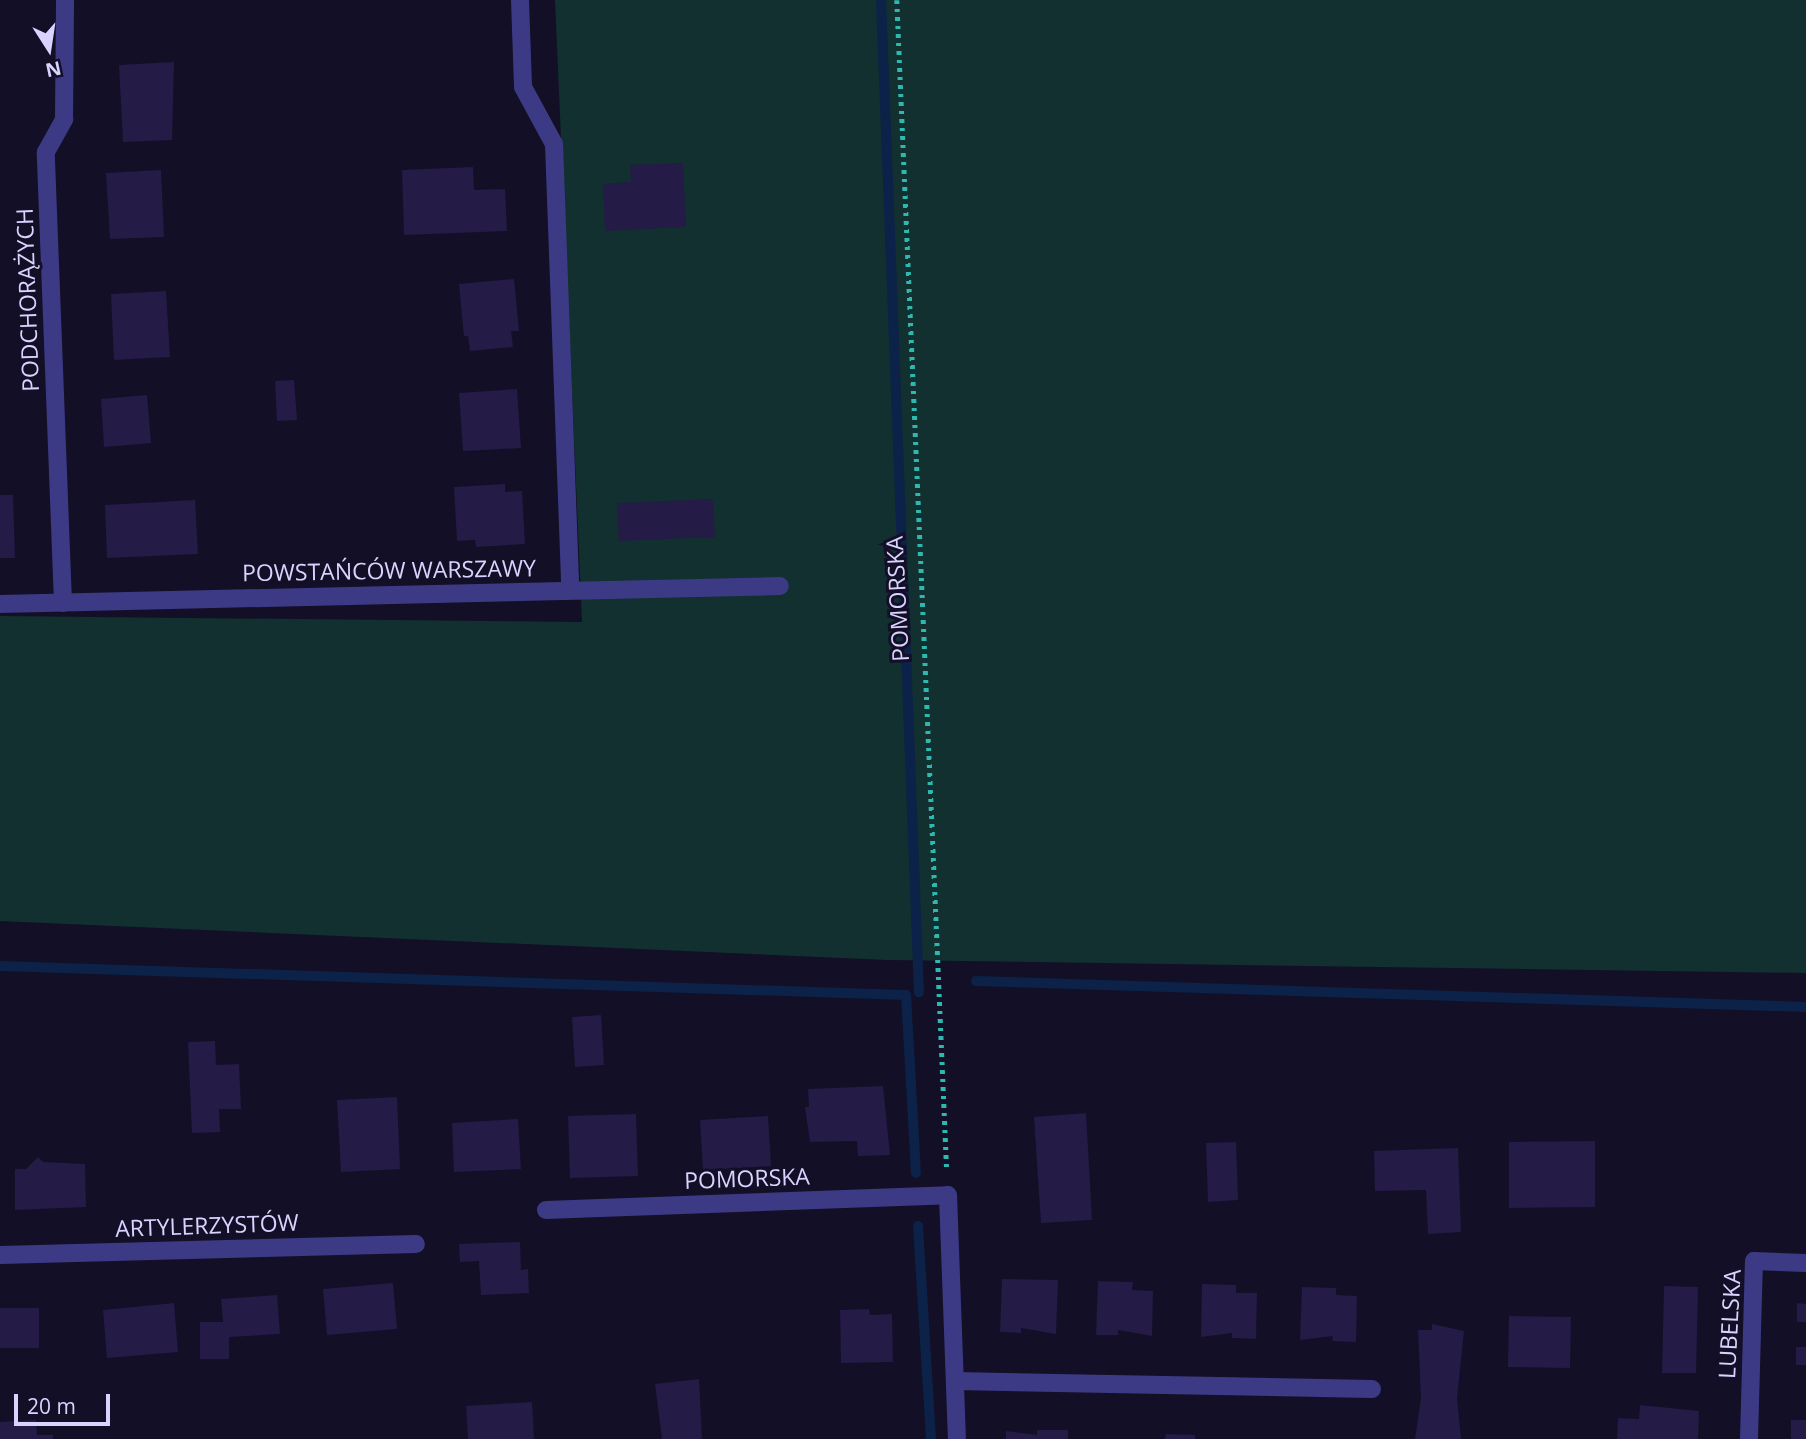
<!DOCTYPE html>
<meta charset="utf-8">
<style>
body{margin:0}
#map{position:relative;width:1806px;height:1439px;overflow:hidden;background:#130f26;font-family:"Open Sans",sans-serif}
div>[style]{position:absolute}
.green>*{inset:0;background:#12302f}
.stream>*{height:10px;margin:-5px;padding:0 5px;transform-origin:5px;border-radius:5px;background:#0c2248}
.building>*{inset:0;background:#241b47}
.path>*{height:4.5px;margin-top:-2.25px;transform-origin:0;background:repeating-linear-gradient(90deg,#2fb8b0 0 3.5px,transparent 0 8.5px)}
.minor>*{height:18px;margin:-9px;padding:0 9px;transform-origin:9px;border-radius:9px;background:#3d3a85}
span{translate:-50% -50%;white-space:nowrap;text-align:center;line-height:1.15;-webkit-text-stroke:6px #130f26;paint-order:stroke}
.street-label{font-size:23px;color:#d9d4ff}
.north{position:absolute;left:14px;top:14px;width:70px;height:70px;-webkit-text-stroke:5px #130f26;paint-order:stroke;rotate:168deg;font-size:19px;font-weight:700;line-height:28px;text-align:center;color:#d9d4ff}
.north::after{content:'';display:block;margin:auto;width:24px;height:32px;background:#d9d4ff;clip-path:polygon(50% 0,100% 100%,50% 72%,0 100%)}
.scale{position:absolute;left:14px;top:1394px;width:96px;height:32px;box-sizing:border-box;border:4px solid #d9d4ff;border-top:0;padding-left:9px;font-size:21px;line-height:24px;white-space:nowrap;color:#d9d4ff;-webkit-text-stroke:5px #130f26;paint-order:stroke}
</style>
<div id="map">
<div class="green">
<div style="clip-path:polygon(555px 0,1806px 0,1806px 973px,887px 960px,0 921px,0 616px,582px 622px)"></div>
</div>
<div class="stream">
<div style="left:881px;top:0;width:993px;rotate:87.81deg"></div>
<div style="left:0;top:966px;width:906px;rotate:1.83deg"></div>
<div style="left:906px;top:995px;width:178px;rotate:86.8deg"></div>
<div style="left:976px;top:981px;width:830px;rotate:1.79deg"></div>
<div style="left:918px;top:1226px;width:213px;rotate:86.5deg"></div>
</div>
<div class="building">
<div style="clip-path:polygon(174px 62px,172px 140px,123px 142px,119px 65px)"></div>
<div style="clip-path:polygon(683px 163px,686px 227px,605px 231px,603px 184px,631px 182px,630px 165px)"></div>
<div style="clip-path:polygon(473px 167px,474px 190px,505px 189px,507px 231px,404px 235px,402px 170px)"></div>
<div style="clip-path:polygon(161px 170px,164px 237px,110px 239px,106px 173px)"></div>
<div style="clip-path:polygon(514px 279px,519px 331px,511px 331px,513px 347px,470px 351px,468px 336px,464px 336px,459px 284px)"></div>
<div style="clip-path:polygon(166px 291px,170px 357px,114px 360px,111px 294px)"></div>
<div style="clip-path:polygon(294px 380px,297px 420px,277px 421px,275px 381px)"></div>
<div style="clip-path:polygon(517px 389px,521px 448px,463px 451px,459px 393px)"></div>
<div style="clip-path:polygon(147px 395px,151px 443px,104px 447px,101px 399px)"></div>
<div style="clip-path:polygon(505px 484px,505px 492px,522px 491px,525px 544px,476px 547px,475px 540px,457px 541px,454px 487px)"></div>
<div style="clip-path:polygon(0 495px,13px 495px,15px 558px,0 558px)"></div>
<div style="clip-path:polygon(713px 499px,715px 537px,619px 541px,617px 503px)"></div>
<div style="clip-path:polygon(195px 500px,198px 554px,107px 558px,105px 505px)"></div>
<div style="clip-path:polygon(601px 1015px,604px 1065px,575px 1067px,572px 1017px)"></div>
<div style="clip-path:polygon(215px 1041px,216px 1065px,239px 1064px,241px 1109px,219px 1109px,220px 1132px,192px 1133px,188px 1042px)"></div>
<div style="clip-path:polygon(883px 1086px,890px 1155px,858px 1156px,857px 1141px,810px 1142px,805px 1107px,809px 1107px,808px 1089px)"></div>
<div style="clip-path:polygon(397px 1097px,400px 1169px,341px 1172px,337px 1100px)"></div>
<div style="clip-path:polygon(1086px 1113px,1092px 1220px,1041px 1223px,1034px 1117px)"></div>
<div style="clip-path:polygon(636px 1114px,638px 1176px,570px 1178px,568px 1116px)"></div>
<div style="clip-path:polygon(768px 1116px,771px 1166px,703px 1170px,700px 1120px)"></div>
<div style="clip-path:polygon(518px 1119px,521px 1169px,454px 1172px,452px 1123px)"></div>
<div style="clip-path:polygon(1595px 1141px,1595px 1207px,1509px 1208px,1509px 1142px)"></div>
<div style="clip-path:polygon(1236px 1142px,1238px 1200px,1208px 1202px,1206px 1143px)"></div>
<div style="clip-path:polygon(1458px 1148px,1461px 1232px,1428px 1234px,1426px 1190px,1375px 1191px,1374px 1151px)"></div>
<div style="clip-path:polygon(38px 1157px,43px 1162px,85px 1164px,86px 1207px,15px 1210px,15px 1169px,26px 1169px)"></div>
<div style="clip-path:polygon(520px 1242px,521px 1270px,528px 1269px,529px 1293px,481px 1295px,479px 1261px,460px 1262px,459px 1244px)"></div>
<div style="clip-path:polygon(1002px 1279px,1058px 1280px,1056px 1334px,1021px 1328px,1021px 1333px,1000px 1332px)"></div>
<div style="clip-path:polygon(1098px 1281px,1133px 1282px,1132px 1290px,1153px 1291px,1152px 1336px,1118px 1330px,1118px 1335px,1096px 1335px)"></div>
<div style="clip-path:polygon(393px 1283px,397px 1329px,327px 1335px,323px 1289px)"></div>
<div style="clip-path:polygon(1202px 1284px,1236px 1285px,1236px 1293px,1257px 1293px,1256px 1339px,1232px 1338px,1232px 1333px,1201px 1337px)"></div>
<div style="clip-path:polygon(1664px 1286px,1698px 1287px,1696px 1373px,1662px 1373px)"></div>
<div style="clip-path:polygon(1302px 1287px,1336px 1288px,1336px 1295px,1357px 1296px,1356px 1342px,1332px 1341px,1333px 1336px,1300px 1340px)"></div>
<div style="clip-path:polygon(277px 1295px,280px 1334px,229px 1337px,229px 1359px,200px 1359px,200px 1322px,223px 1322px,221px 1299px)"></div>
<div style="clip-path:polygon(174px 1303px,178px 1352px,107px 1358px,103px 1310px)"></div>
<div style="clip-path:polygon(1797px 1303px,1806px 1304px,1806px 1322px,1797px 1322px)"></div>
<div style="clip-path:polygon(0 1308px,39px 1308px,39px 1348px,0 1348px)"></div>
<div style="clip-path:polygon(869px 1309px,870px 1315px,892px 1314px,893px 1362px,841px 1363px,840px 1310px)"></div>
<div style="clip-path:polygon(1509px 1316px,1571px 1317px,1570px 1368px,1508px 1367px)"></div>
<div style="clip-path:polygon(1432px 1324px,1464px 1331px,1457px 1398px,1461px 1439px,1415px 1439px,1421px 1398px,1418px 1330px,1432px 1330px)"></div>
<div style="clip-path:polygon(1796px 1347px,1806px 1347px,1806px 1365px,1796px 1365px)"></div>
<div style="clip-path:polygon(699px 1379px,702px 1439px,662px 1439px,655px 1384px)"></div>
<div style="clip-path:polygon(532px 1402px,534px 1439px,468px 1439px,466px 1406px)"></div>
<div style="clip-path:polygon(1640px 1405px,1699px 1411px,1698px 1439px,1617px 1439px,1618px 1418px,1639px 1419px)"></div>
<div style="clip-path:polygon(36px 1420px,37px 1435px,53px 1435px,53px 1439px,0 1439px,0 1422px)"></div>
<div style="clip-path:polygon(1791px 1420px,1806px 1420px,1806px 1439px,1791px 1439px)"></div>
<div style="clip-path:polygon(1037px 1430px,1068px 1430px,1068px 1439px,1006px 1439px,1006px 1431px,1037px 1435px)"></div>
<div style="clip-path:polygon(1166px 1434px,1195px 1435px,1195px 1439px,1165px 1439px)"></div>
</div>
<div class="path">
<div style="left:897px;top:0;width:1172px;rotate:87.56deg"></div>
</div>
<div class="minor">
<div style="left:520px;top:0;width:87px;rotate:88deg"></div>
<div style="left:523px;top:87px;width:65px;rotate:61.5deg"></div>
<div style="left:554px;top:144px;width:446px;rotate:87.9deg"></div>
<div style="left:63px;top:603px;width:451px;rotate:-92.2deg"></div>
<div style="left:46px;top:152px;width:38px;rotate:-61deg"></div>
<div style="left:64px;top:119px;width:119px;rotate:-89.5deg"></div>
<div style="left:0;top:604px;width:780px;rotate:-1.32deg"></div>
<div style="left:546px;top:1210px;width:402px;rotate:-2.1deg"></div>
<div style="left:948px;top:1195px;width:244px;rotate:87.9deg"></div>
<div style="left:0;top:1255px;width:416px;rotate:-1.5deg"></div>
<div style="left:955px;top:1381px;width:417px;rotate:1.1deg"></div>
<div style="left:1749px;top:1439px;width:178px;rotate:-88.4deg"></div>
<div style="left:1754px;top:1261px;width:52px;rotate:2.2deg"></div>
</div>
<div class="street-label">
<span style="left:27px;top:300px;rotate:-92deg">PODCHORĄŻYCH</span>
<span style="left:389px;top:570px;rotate:-1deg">POWSTAŃCÓW WARSZAWY</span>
<span style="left:897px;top:599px;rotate:-93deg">POMORSKA</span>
<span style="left:747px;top:1178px;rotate:-2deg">POMORSKA</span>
<span style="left:207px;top:1225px;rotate:-2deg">ARTYLERZYSTÓW</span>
<span style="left:1729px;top:1324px;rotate:-87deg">LUBELSKA</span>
</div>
<div class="north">N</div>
<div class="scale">20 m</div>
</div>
